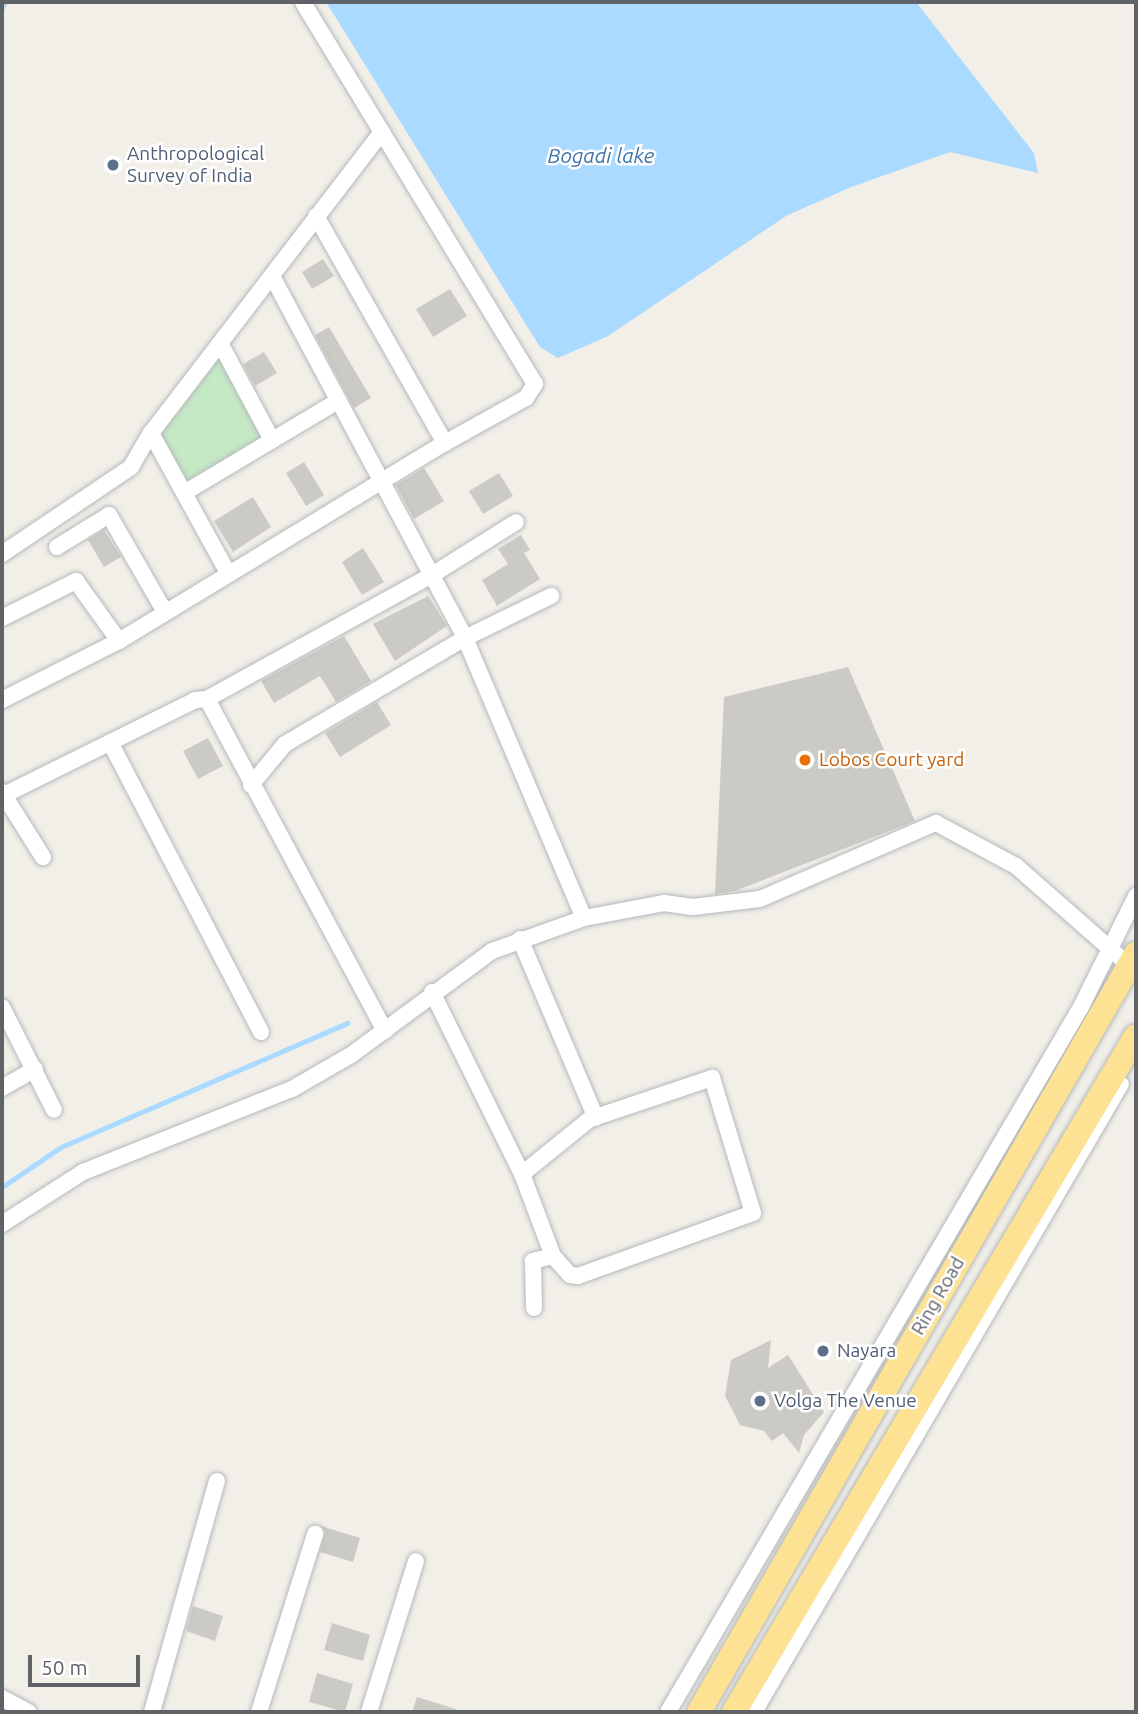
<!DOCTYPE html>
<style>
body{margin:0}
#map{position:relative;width:1138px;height:1714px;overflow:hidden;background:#f1efe8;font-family:Ubuntu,sans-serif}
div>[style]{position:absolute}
.green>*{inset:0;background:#c5e8c5}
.water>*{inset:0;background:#aadaff}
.stream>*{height:4.5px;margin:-2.25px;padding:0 2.25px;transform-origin:2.25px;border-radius:2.25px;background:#aadaff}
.building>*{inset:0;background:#cccac5}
.roads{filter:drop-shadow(0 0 2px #b5b8bc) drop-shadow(0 0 2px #b5b8bc)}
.minor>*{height:16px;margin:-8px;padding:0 8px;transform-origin:8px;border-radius:8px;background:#fff}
.highway>*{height:24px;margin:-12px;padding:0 12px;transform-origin:12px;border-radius:12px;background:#fde293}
.dots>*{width:19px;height:19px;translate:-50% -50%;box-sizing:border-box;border:4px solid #fff;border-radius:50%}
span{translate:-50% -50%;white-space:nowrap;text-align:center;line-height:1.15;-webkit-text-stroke:5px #fff;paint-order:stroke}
.service-label{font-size:19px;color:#4e5e75}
.left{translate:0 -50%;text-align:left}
.food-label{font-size:19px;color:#c56008}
.street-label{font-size:19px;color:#5f6368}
.water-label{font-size:21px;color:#4174aa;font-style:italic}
.frame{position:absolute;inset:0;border:4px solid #5f6368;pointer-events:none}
.scale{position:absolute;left:28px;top:1655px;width:112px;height:32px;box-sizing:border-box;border:4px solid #5f6368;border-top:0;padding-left:9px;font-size:21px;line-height:24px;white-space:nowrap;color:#5f6368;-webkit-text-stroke:5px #fff;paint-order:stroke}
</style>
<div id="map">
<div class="green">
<div style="clip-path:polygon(217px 351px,266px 438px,188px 485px,158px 430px)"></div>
</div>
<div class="water">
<div style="clip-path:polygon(326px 2px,916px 2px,1034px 153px,1038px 173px,950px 152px,851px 187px,786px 216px,608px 336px,558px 358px,540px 347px)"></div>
</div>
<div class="stream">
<div style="left:2px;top:8px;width:7px;rotate:-63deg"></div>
<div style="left:2px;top:1187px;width:71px;rotate:-34.1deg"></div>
<div style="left:61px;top:1147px;width:312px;rotate:-23.4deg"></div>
</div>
<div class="building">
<div style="clip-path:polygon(323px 259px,334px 276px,312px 289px,302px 272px)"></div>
<div style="clip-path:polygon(450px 289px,467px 316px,433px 337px,416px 309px)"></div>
<div style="clip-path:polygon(329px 327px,371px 398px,354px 408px,315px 335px)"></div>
<div style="clip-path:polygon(264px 352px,277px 373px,255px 386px,243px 364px)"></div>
<div style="clip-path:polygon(304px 462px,324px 495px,306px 506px,286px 473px)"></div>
<div style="clip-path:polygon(424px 468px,444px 501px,414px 519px,396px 485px)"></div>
<div style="clip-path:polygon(499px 473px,513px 496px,483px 514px,469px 491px)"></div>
<div style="clip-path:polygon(253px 497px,271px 527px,233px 552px,214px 521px)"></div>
<div style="clip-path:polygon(104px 530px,121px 557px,104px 567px,88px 540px)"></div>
<div style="clip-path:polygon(521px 535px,530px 550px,524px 553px,540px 579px,497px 606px,482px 580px,508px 564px,498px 549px)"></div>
<div style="clip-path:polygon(363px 548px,384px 582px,362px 595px,342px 562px)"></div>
<div style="clip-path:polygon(428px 596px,447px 626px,395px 661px,373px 624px)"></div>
<div style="clip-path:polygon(344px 636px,371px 681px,336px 702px,320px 676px,274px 703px,261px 681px)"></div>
<div style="clip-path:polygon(848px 667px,915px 821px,735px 891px,715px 894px,724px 697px)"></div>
<div style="clip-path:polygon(377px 702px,391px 725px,340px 757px,325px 733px)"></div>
<div style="clip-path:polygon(208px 738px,223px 766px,198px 779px,183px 751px)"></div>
<div style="clip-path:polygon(771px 1340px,768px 1368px,788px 1355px,824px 1412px,804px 1435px,799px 1453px,783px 1433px,772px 1441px,764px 1431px,740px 1425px,725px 1396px,731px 1360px)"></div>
<div style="clip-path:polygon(321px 1526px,360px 1538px,353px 1562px,320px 1552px,325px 1532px)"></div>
<div style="clip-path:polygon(193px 1606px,223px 1616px,215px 1641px,186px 1631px)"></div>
<div style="clip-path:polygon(332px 1623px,370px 1635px,363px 1661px,324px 1650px)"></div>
<div style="clip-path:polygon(317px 1673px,353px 1684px,345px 1712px,309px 1702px)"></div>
<div style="clip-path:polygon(417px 1697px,456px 1709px,455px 1712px,412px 1712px)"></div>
</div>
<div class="roads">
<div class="minor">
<div style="left:316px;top:216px;width:261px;rotate:60.4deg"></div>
<div style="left:272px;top:276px;width:410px;rotate:61.9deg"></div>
<div style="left:465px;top:638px;width:304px;rotate:67deg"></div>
<div style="left:220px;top:343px;width:110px;rotate:61.8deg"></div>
<div style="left:184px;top:493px;width:179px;rotate:-30.9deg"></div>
<div style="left:57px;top:547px;width:61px;rotate:-31.6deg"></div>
<div style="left:109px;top:515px;width:112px;rotate:60deg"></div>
<div style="left:2px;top:554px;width:156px;rotate:-34deg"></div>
<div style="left:131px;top:467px;width:39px;rotate:-60deg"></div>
<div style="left:228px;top:573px;width:160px;rotate:-118.8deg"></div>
<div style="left:151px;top:433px;width:379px;rotate:-52.5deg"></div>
<div style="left:2px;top:618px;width:83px;rotate:-26.6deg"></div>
<div style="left:76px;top:581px;width:74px;rotate:54.4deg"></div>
<div style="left:2px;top:700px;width:131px;rotate:-26.8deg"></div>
<div style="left:119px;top:641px;width:381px;rotate:-31.3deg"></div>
<div style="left:445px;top:443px;width:93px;rotate:-29.1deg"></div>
<div style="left:526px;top:398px;width:17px;rotate:-57deg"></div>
<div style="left:535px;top:384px;width:447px;rotate:-121.3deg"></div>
<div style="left:110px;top:742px;width:327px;rotate:62.5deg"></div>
<div style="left:251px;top:785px;width:53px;rotate:-50.3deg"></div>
<div style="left:285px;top:744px;width:209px;rotate:-30.5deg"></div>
<div style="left:465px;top:638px;width:96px;rotate:-26deg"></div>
<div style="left:2px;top:792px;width:77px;rotate:57.8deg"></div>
<div style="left:4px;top:795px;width:213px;rotate:-26.4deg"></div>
<div style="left:195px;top:700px;width:12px;rotate:-5deg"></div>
<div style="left:520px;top:939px;width:194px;rotate:67deg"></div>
<div style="left:432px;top:992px;width:203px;rotate:63.7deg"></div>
<div style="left:522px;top:1174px;width:88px;rotate:69.3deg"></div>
<div style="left:553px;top:1256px;width:21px;rotate:166deg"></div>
<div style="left:533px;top:1261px;width:47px;rotate:88.8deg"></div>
<div style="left:2px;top:1007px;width:115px;rotate:63.2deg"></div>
<div style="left:385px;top:1031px;width:377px;rotate:-118.2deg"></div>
<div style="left:207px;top:699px;width:257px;rotate:-28.9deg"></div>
<div style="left:432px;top:575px;width:99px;rotate:-32.2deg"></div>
<div style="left:2px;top:1088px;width:38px;rotate:-30deg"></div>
<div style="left:522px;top:1174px;width:87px;rotate:-39deg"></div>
<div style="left:590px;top:1119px;width:129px;rotate:-18.6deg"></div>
<div style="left:712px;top:1078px;width:141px;rotate:73.1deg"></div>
<div style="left:753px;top:1213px;width:186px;rotate:160.2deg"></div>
<div style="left:578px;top:1276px;width:8px;rotate:-173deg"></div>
<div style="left:570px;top:1275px;width:25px;rotate:-132deg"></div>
<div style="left:2px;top:1224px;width:96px;rotate:-32.7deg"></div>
<div style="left:83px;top:1172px;width:225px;rotate:-21.7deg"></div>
<div style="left:292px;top:1089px;width:68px;rotate:-30deg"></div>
<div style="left:351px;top:1055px;width:175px;rotate:-36.4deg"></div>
<div style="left:492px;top:951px;width:98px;rotate:-19.7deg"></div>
<div style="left:584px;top:918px;width:81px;rotate:-10.6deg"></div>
<div style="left:664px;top:903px;width:29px;rotate:8deg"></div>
<div style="left:693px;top:907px;width:67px;rotate:-6.8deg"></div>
<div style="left:760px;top:899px;width:192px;rotate:-23.4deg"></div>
<div style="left:936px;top:823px;width:91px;rotate:28.3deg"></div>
<div style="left:1016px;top:866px;width:153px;rotate:41.3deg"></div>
<div style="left:2px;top:1698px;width:30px;rotate:28deg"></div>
<div style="left:152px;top:1712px;width:240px;rotate:-74.3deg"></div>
<div style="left:259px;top:1712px;width:187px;rotate:-72.5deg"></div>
<div style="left:369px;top:1712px;width:158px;rotate:-72.7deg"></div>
<div style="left:668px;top:1712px;width:817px;rotate:-59.64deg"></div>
<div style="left:1081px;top:1007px;width:124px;rotate:-63.6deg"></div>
<div style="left:754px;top:1712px;width:727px;rotate:-59.7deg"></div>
</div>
<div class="highway">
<div style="left:699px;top:1712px;width:875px;rotate:-60.04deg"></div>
<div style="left:734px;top:1712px;width:786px;rotate:-59.26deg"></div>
</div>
</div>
<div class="dots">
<div style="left:113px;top:165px;background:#5c6f8a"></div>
<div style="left:805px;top:760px;background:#e8710a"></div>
<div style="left:823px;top:1351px;background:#5c6f8a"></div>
<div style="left:760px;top:1401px;background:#5c6f8a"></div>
</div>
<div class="service-label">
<span class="left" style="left:127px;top:165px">Anthropological<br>Survey of India</span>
<span class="left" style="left:837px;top:1351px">Nayara</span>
<span class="left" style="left:774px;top:1401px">Volga The Venue</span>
</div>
<div class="food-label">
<span class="left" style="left:819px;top:760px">Lobos Court yard</span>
</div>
<div class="street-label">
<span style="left:938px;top:1296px;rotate:-60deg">Ring Road</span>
</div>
<div class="water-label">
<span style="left:601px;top:155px">Bogadi lake</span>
</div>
<div class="frame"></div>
<div class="scale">50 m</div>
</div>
